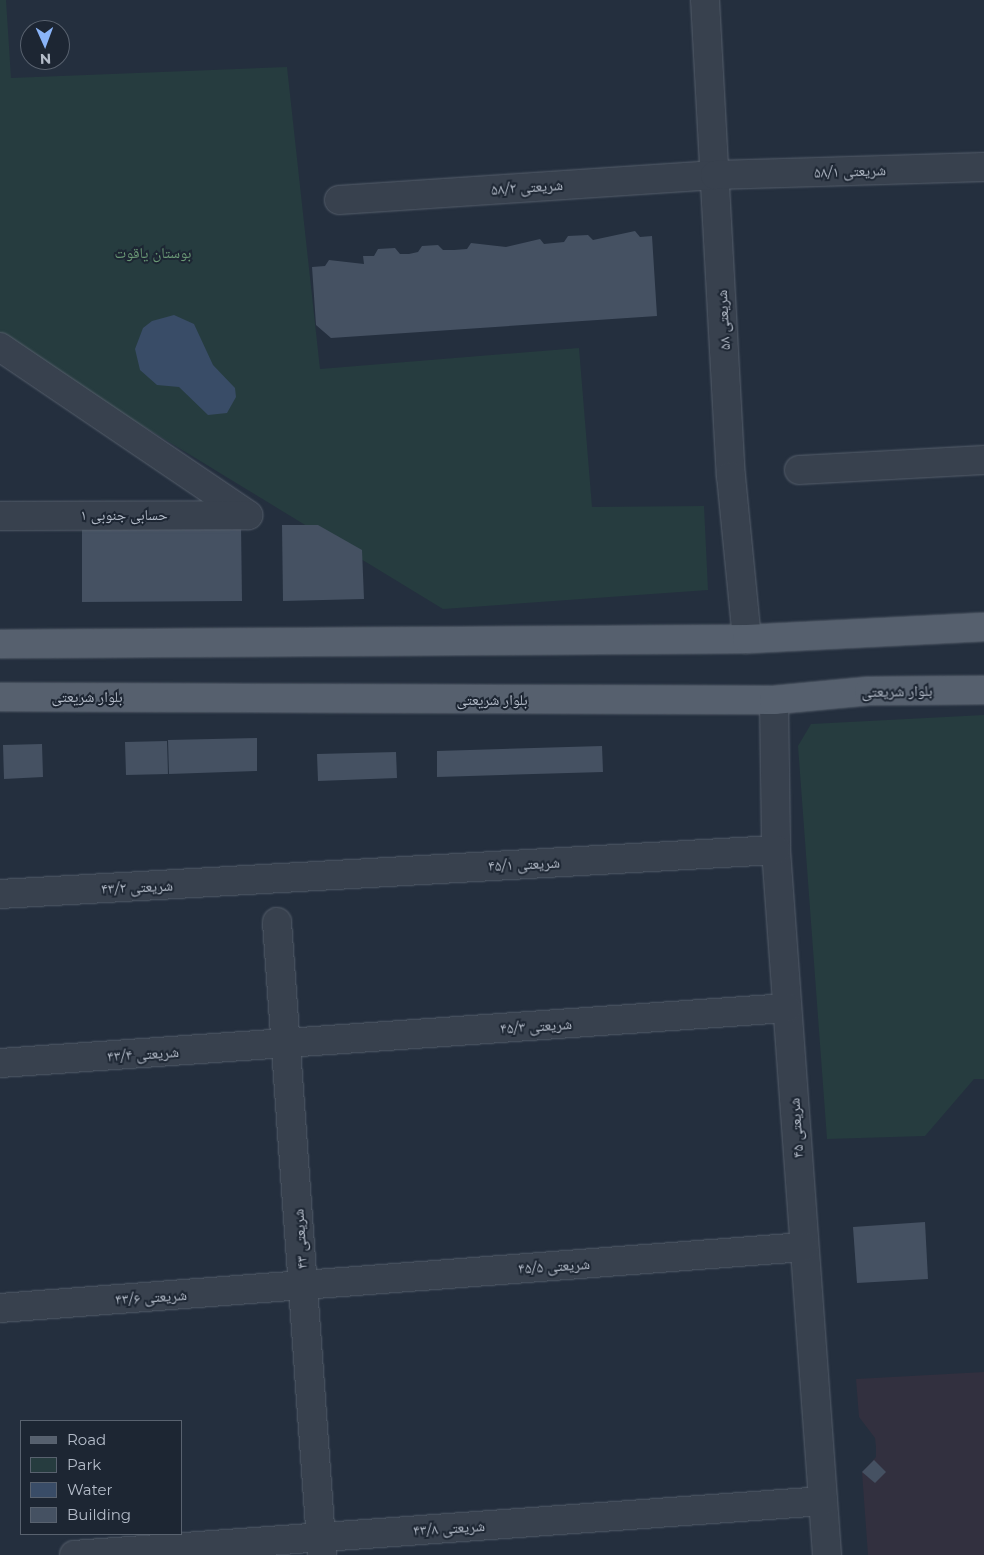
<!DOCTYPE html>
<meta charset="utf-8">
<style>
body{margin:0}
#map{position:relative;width:984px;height:1555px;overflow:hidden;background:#242f3e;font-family:Montserrat,"Noto Naskh Arabic",sans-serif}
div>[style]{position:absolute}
.medical>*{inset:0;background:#32303f}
.green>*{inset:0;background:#263c3f}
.water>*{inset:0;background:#394c67}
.building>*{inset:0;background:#455162}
.roads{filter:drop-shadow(0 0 1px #565f6c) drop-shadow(0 0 1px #565f6c)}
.minor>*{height:28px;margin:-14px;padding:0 14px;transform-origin:14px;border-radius:14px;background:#38414e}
.major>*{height:28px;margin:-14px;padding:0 14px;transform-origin:14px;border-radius:14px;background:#56606e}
span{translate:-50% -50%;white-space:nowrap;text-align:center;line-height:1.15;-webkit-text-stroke:4px #1d2633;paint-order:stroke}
.street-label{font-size:15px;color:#b4bcc9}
.park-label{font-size:15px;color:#6b9a76}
.legend{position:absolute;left:20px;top:1420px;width:162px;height:115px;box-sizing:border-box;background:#1d2633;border:1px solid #59626f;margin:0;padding:6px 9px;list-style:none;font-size:15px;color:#b4bcc9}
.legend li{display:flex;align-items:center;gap:10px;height:25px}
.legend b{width:25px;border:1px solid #59626f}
.north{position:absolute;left:20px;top:20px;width:50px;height:50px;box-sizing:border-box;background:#1d2633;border:1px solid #59626f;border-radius:50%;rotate:178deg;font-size:14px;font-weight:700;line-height:20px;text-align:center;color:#b4bcc9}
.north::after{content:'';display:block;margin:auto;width:18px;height:22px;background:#8ab4f8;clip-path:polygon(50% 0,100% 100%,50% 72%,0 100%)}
</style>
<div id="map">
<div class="medical">
<div style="clip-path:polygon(984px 1372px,984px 1555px,868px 1555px,862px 1472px,876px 1457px,876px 1447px,875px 1438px,859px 1417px,856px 1379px)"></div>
</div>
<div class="green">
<div style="clip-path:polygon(0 0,6px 0,11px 78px,287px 67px,320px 369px,579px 348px,592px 507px,704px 506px,708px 590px,443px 609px,0 339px)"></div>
<div style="clip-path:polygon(984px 715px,984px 1079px,974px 1079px,925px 1136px,827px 1139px,798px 746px,811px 724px)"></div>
</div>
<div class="water">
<div style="clip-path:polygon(174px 315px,194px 324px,213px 365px,235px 388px,236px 397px,227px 413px,208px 415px,179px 387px,157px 385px,140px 370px,135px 349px,143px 328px,152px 321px)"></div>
</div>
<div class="building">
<div style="clip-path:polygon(635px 231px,640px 237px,652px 236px,657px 316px,331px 338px,316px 325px,312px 267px,325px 266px,329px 260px,364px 264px,363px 256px,374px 256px,378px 249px,395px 248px,400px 254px,409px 254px,418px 252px,422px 246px,438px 245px,443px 250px,454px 250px,467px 249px,471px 243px,506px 247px,540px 239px,544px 244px,564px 242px,568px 236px,588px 235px,593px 240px)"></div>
<div style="clip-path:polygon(241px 525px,242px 601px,82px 602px,82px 529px)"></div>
<div style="clip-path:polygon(282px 525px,318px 525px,362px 550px,364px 599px,283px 601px)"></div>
<div style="clip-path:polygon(257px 738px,257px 771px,169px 774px,168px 740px)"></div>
<div style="clip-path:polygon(167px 741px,168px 774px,126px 775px,125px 742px)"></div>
<div style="clip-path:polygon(42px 744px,43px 777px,4px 779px,3px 745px)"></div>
<div style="clip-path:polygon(602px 746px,603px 772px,437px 777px,437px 751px)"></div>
<div style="clip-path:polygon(396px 752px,397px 778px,318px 781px,317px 754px)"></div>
<div style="clip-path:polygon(925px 1222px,928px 1279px,857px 1283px,853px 1227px)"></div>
<div style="clip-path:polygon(874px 1460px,886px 1472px,875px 1483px,862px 1472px)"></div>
</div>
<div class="roads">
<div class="minor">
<div style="left:705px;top:0;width:477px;rotate:86.9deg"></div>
<div style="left:731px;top:476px;width:164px;rotate:84.4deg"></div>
<div style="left:339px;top:200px;width:377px;rotate:-3.8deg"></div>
<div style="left:715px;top:175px;width:269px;rotate:-1.7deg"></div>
<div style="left:0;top:347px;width:300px;rotate:34.1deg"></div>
<div style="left:799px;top:470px;width:185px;rotate:-3.1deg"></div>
<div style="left:0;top:516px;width:248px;rotate:-0.2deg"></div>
<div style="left:774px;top:700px;width:150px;rotate:89.2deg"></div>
<div style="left:776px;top:850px;width:707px;rotate:85.86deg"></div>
<div style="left:0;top:894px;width:777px;rotate:-3.25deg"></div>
<div style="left:277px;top:922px;width:634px;rotate:85.93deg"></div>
<div style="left:0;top:1063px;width:789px;rotate:-4deg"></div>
<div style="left:0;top:1308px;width:806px;rotate:-4.34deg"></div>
<div style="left:74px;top:1555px;width:751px;rotate:-4.12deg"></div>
</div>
<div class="major">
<div style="left:0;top:644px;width:747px;rotate:-0.38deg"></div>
<div style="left:747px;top:639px;width:237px;rotate:-2.9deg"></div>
<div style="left:0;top:697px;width:774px;rotate:0.22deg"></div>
<div style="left:774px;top:700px;width:95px;rotate:-5.4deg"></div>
<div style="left:869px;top:691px;width:115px;rotate:-0.5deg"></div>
</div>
</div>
<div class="street-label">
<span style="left:850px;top:171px;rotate:-2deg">شریعتی ۵۸/۱</span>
<span style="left:527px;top:187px;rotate:-4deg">شریعتی ۵۸/۲</span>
<span style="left:723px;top:320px;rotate:-93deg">شریعتی ۵۸</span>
<span style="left:124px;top:515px">حسابی جنوبی ۱</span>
<span style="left:897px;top:691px;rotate:-1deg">بلوار شریعتی</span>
<span style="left:87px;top:697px">بلوار شریعتی</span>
<span style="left:492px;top:700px">بلوار شریعتی</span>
<span style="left:524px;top:864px;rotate:-3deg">شریعتی ۴۵/۱</span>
<span style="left:137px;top:887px;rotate:-3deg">شریعتی ۴۳/۲</span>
<span style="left:536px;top:1026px;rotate:-4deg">شریعتی ۴۵/۳</span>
<span style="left:143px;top:1054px;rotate:-4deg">شریعتی ۴۳/۴</span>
<span style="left:796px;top:1128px;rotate:-94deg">شریعتی ۴۵</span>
<span style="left:300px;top:1239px;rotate:-94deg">شریعتی ۴۳</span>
<span style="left:554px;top:1266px;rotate:-4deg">شریعتی ۴۵/۵</span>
<span style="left:151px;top:1297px;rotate:-4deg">شریعتی ۴۳/۶</span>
<span style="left:449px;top:1528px;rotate:-4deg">شریعتی ۴۳/۸</span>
</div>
<div class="park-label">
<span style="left:153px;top:253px">بوستان یاقوت</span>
</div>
<ul class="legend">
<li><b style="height:6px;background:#56606e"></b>Road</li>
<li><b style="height:14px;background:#263c3f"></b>Park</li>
<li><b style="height:14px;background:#394c67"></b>Water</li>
<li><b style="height:14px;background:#455162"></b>Building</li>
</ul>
<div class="north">N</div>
</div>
